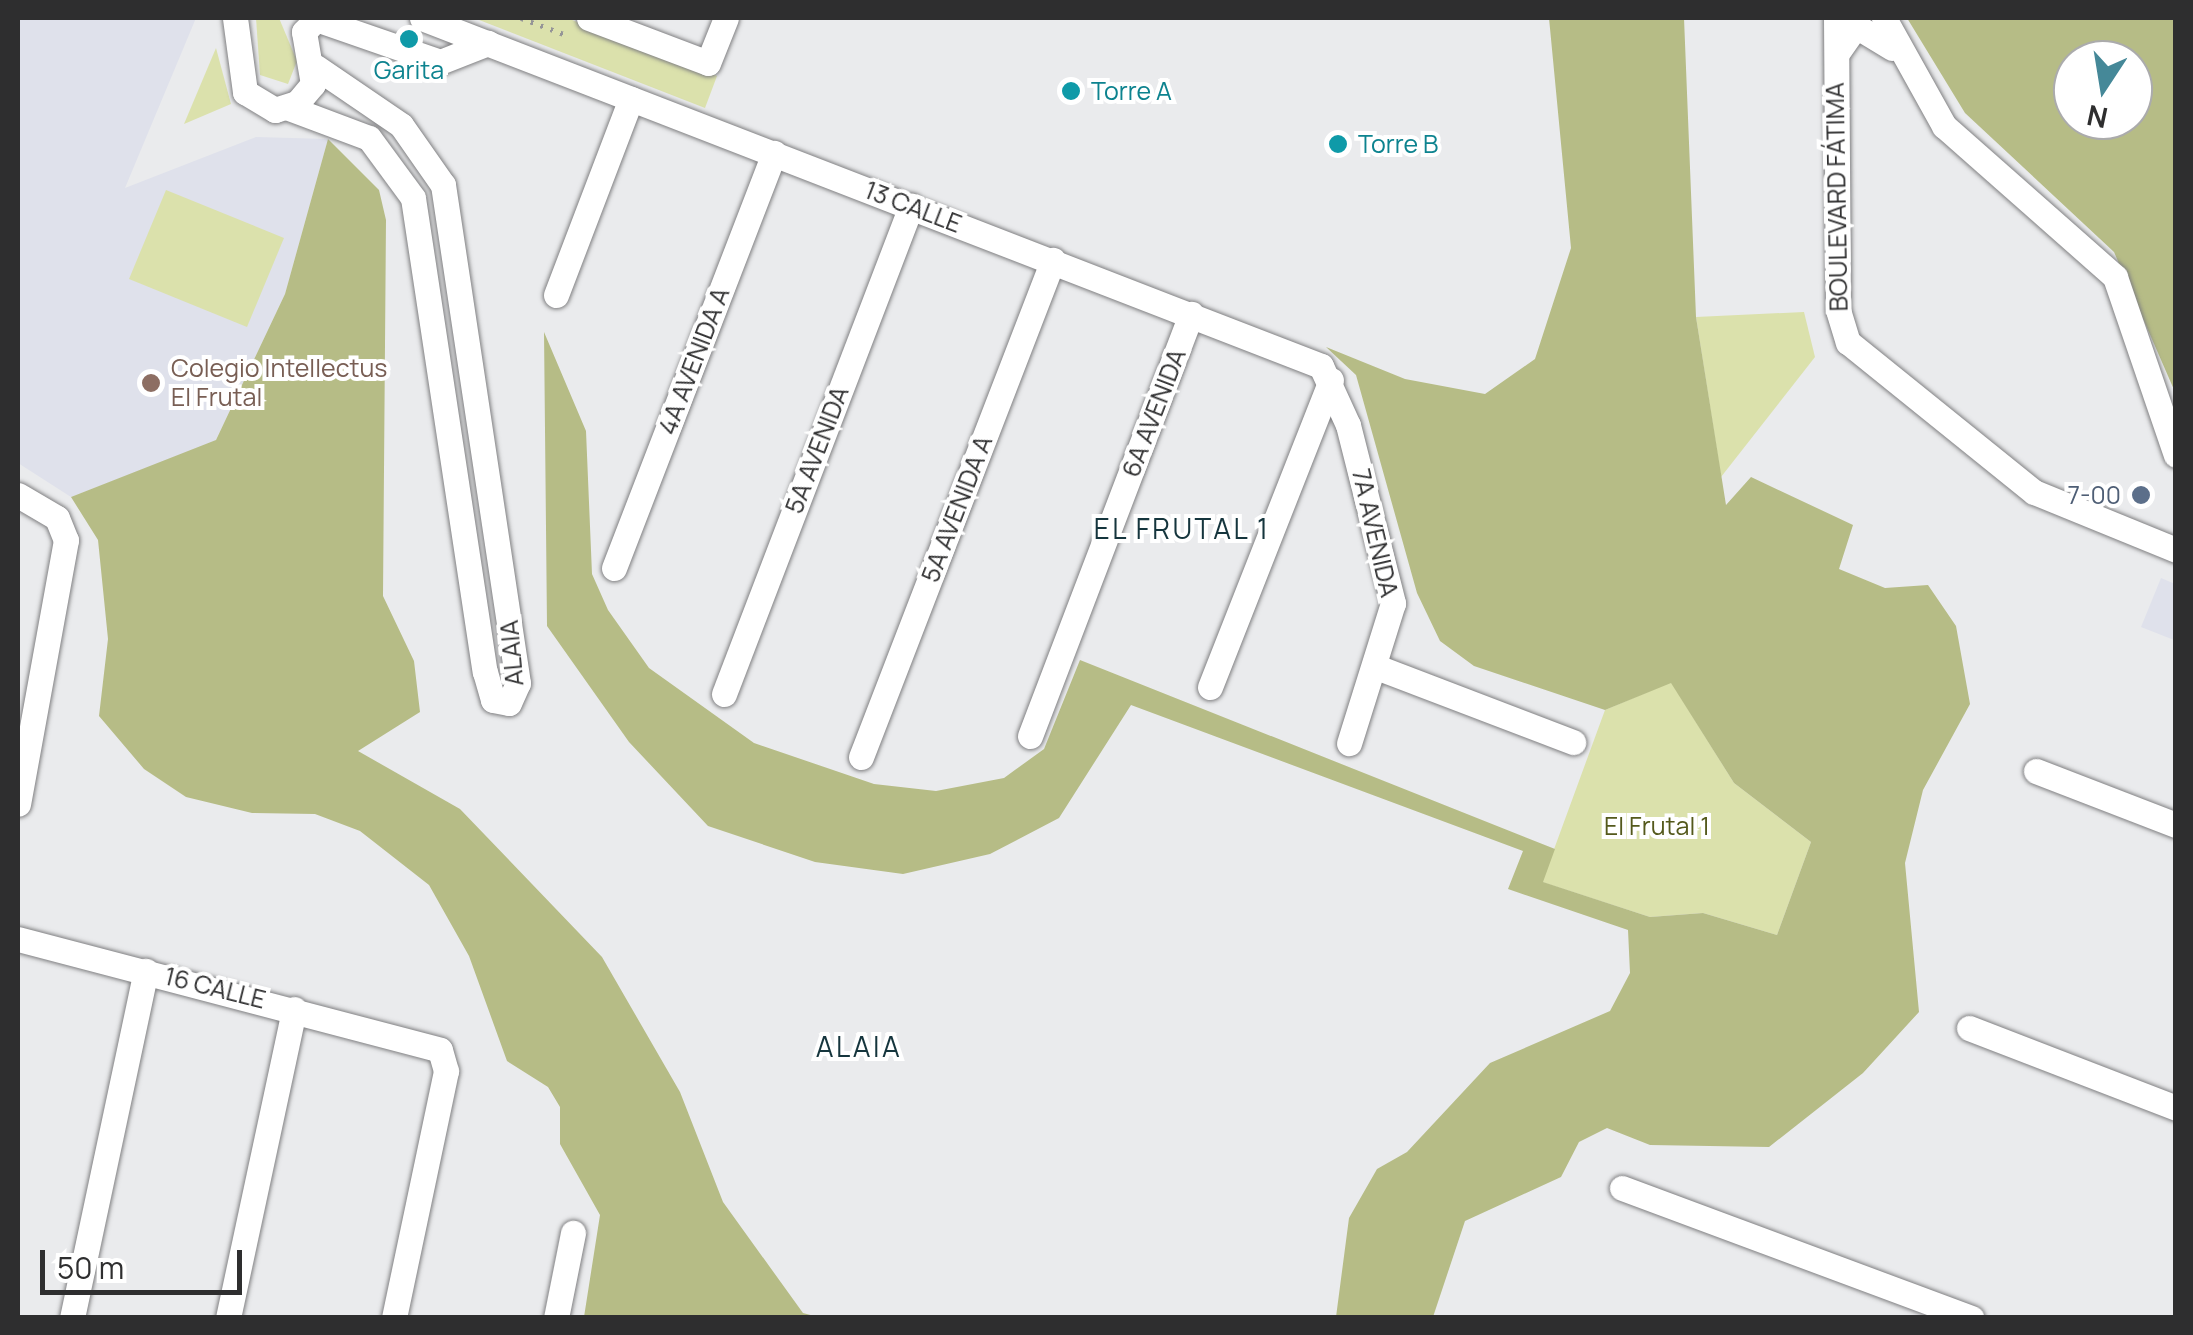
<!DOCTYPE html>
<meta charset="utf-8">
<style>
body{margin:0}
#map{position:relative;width:2193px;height:1335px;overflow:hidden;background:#eaebed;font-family:Manrope,sans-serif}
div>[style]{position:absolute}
.built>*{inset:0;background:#dfe1eb}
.green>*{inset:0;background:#dbe1ac}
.forest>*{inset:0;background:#b6bc86}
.path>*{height:5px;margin-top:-2.5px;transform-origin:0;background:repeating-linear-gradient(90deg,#959597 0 2.5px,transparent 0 10.5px)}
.roads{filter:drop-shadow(0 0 2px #808082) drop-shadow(0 0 2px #808082)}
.street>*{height:25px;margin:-12.5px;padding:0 12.5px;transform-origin:12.5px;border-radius:12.5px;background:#fff}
.dots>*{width:28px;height:28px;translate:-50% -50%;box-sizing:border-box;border:5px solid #fff;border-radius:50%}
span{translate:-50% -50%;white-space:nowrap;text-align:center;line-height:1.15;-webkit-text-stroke:8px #fff;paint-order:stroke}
.culture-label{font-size:25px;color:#0d838f}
.left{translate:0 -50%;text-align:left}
.street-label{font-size:25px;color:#2e2e2f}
.education-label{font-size:25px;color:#785e54}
.service-label{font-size:25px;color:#4e5e75}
.right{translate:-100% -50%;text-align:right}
.park-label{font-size:25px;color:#54591c}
.neighbourhood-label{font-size:28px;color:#15353d;letter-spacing:2.5px}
.frame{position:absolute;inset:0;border:20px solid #2e2e2f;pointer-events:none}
.north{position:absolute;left:2053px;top:40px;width:100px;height:100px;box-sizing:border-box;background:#fff;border:2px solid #ababac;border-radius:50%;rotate:192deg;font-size:28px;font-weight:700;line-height:40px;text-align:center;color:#2e2e2f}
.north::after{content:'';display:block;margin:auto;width:35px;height:45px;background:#458898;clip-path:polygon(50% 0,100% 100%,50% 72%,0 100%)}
.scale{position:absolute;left:40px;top:1250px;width:202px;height:45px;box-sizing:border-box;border:5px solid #2e2e2f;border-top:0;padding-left:12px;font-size:30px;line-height:35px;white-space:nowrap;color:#2e2e2f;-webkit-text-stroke:8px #fff;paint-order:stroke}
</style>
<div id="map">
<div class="built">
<div style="clip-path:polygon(18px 18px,196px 18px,125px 188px,256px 137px,328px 139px,285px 294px,215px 442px,71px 497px,18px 463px)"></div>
<div style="clip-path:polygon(2161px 578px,2175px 584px,2174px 640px,2141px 627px)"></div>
</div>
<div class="green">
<div style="clip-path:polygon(256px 18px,279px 18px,297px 61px,288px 84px,260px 75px)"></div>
<div style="clip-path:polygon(474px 18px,567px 18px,717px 76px,705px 108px)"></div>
<div style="clip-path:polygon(216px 48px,231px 104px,184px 124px)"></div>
<div style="clip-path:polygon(166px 190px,284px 238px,247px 327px,129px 279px)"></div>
<div style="clip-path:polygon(1804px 312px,1815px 357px,1721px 477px,1696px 317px)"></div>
<div style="clip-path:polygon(1671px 682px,1734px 783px,1811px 842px,1777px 935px,1703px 913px,1650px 917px,1542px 882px,1605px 710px)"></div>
</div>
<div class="forest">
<div style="clip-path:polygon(1549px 18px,1684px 18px,1696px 317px,1726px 505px,1751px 477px,1853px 525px,1839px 569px,1885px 588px,1928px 585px,1956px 626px,1970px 704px,1923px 790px,1905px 863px,1919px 1012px,1863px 1073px,1769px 1147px,1650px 1145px,1607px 1128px,1579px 1142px,1561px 1177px,1465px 1221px,1433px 1317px,1336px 1317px,1349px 1218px,1377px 1169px,1407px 1152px,1490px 1063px,1610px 1011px,1630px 973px,1628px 930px,1508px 889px,1523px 851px,1131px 705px,1059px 818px,990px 854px,903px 874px,815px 862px,708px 826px,629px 742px,547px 626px,544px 332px,586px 431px,592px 574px,608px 610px,649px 668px,754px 743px,874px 784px,936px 791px,1004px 778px,1044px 749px,1080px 660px,1555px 849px,1543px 882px,1650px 917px,1703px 913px,1777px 935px,1811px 842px,1734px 783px,1671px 683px,1605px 710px,1474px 666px,1440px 641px,1417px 593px,1356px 375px,1326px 347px,1405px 379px,1485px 394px,1535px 359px,1571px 248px)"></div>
<div style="clip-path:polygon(evenodd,1907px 18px,2175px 18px,2175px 392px,2114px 252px,1965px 113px,1907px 18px,2073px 60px,2133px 60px,2133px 120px,2073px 120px,2073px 60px)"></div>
<div style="clip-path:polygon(328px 139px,379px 190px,386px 220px,383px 596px,414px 661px,420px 712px,358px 751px,460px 809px,602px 957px,680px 1092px,723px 1202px,803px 1313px,818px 1317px,584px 1317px,600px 1215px,560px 1144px,560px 1107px,548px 1087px,507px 1061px,469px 956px,429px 885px,360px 831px,315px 814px,252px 813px,186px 797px,144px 769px,99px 716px,108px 639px,98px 540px,71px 497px,216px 440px,285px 294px)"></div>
</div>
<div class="path">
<div style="left:521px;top:18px;width:51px;rotate:20.6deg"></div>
</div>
<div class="roads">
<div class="street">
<div style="left:235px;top:18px;width:75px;rotate:82.3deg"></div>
<div style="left:245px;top:92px;width:35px;rotate:31deg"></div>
<div style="left:275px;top:110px;width:23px;rotate:-18deg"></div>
<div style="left:297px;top:103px;width:25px;rotate:-50deg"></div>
<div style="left:313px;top:84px;width:53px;rotate:-99.8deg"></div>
<div style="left:304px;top:32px;width:18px;rotate:-47deg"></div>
<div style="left:316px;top:19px;width:131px;rotate:19.1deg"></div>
<div style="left:440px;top:62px;width:52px;rotate:-21.6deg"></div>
<div style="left:422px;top:18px;width:964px;rotate:21.16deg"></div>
<div style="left:1321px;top:366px;width:65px;rotate:65.4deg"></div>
<div style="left:1348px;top:425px;width:184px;rotate:75.8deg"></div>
<div style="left:1393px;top:603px;width:147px;rotate:107.4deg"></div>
<div style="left:589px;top:18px;width:127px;rotate:20.7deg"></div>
<div style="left:708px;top:63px;width:48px;rotate:-68.2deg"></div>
<div style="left:1836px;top:18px;width:292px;rotate:89.6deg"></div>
<div style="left:1838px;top:310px;width:34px;rotate:73deg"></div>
<div style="left:1848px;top:342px;width:239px;rotate:38.9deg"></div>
<div style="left:2034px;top:492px;width:153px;rotate:22.2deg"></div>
<div style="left:1884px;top:18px;width:124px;rotate:60.9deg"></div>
<div style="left:1944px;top:126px;width:228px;rotate:41.4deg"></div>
<div style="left:2115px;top:277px;width:188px;rotate:71.1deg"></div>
<div style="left:1837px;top:53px;width:33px;rotate:-55deg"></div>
<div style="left:1856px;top:26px;width:42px;rotate:31.4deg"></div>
<div style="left:289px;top:108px;width:85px;rotate:20.6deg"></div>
<div style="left:369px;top:138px;width:74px;rotate:53.7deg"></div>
<div style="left:413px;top:198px;width:479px;rotate:81.4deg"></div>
<div style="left:485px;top:672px;width:29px;rotate:74deg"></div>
<div style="left:493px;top:700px;width:16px;rotate:11deg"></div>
<div style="left:509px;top:703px;width:22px;rotate:-66deg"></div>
<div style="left:518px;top:683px;width:504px;rotate:-98.56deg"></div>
<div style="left:443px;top:185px;width:73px;rotate:-125deg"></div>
<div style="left:401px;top:125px;width:103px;rotate:-145.7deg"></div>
<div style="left:556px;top:295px;width:210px;rotate:-69.1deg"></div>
<div style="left:18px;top:495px;width:45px;rotate:30.5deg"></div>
<div style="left:57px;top:518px;width:24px;rotate:68deg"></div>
<div style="left:66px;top:540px;width:268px;rotate:100.3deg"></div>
<div style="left:614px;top:568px;width:445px;rotate:-68.9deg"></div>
<div style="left:1379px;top:668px;width:208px;rotate:20.9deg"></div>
<div style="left:1210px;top:687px;width:330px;rotate:-68.5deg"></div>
<div style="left:724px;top:694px;width:523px;rotate:-69.03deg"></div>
<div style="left:1030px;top:736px;width:452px;rotate:-69.1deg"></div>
<div style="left:861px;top:757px;width:533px;rotate:-68.88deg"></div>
<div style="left:2036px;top:771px;width:150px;rotate:21.1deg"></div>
<div style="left:18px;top:939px;width:436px;rotate:14.7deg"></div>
<div style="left:440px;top:1050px;width:22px;rotate:74deg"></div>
<div style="left:446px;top:1071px;width:252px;rotate:101.9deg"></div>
<div style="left:1969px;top:1028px;width:222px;rotate:21.1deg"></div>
<div style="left:1622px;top:1188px;width:373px;rotate:20.4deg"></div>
<div style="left:72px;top:1318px;width:355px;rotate:-78deg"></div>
<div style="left:228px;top:1318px;width:316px;rotate:-77.9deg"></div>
<div style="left:556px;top:1318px;width:87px;rotate:-78.7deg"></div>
</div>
</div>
<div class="dots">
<div style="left:409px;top:39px;background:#0f9aa8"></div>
<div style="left:1071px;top:91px;background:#0f9aa8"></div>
<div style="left:1338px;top:144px;background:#0f9aa8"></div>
<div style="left:151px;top:383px;background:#8d6e63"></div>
<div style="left:2141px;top:495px;background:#5c6f8a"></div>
</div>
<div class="culture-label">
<span style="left:409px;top:70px">Garita</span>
<span class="left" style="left:1091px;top:91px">Torre A</span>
<span class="left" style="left:1358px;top:144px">Torre B</span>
</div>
<div class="street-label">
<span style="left:1837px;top:197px;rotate:-91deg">BOULEVARD FÁTIMA</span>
<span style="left:913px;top:207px;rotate:21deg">13 CALLE</span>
<span style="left:694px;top:361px;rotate:-69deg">4A AVENIDA A</span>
<span style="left:1154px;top:413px;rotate:-69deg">6A AVENIDA</span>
<span style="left:817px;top:450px;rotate:-69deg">5A AVENIDA</span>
<span style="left:957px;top:509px;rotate:-69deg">5A AVENIDA A</span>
<span style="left:1375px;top:533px;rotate:77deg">7A AVENIDA</span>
<span style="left:512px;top:653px;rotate:-95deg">ALAIA</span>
<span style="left:215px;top:988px;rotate:14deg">16 CALLE</span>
</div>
<div class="education-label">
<span class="left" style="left:171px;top:383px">Colegio Intellectus<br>El Frutal</span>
</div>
<div class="service-label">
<span class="right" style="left:2121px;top:495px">7-00</span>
</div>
<div class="park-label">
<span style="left:1657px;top:826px">El Frutal 1</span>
</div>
<div class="neighbourhood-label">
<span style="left:1182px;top:528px">EL FRUTAL 1</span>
<span style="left:859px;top:1046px">ALAIA</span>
</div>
<div class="frame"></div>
<div class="north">N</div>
<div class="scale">50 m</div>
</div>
